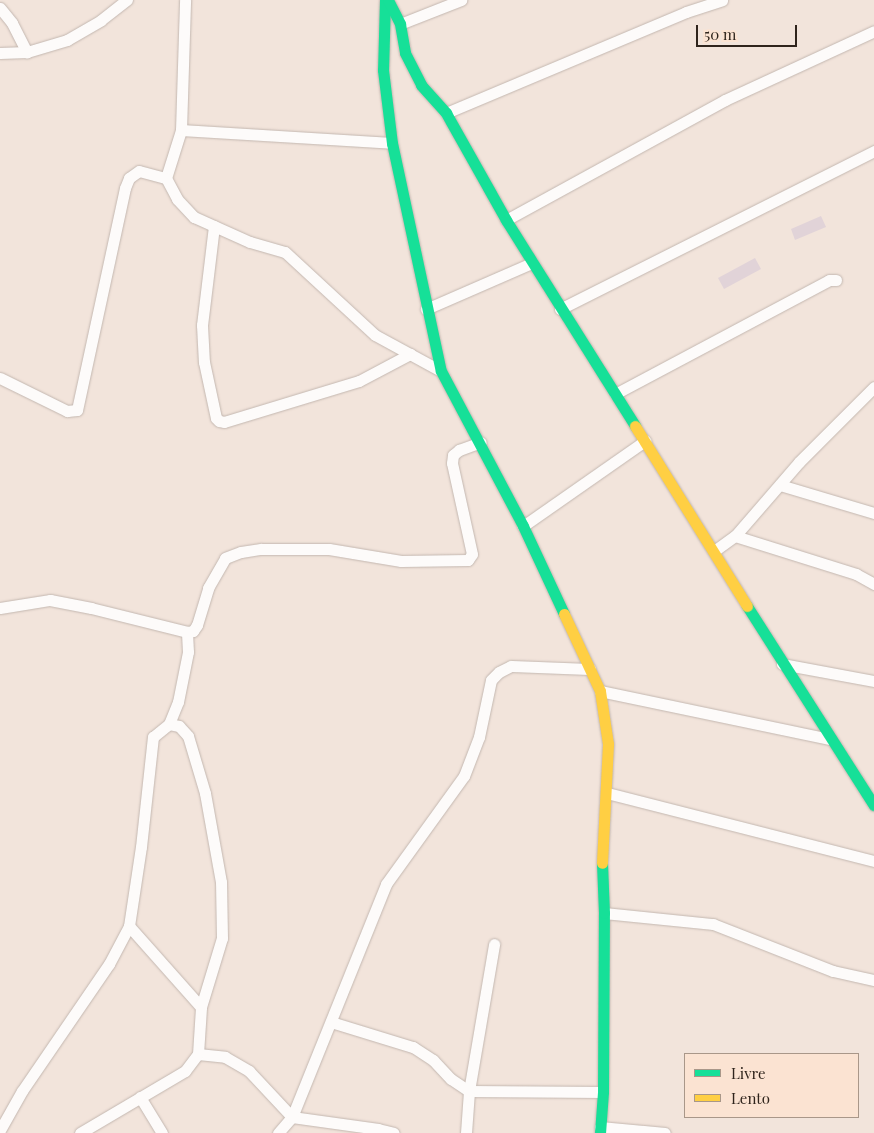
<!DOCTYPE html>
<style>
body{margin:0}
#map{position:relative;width:874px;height:1133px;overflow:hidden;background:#f2e4db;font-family:"Playfair Display",serif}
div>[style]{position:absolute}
.building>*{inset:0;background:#e1d3d8}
.roads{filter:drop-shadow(0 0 1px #c3b7b0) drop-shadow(0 0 1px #c3b7b0)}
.street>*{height:11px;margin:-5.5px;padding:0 5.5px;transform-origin:5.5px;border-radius:5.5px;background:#fdfbfa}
.fast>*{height:11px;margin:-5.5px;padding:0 5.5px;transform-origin:5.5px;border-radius:5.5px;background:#16e098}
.slow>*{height:11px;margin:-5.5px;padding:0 5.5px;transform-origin:5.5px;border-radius:5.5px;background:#ffcf43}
span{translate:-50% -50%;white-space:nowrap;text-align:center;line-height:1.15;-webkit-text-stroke:5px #fbe3d2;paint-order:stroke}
.legend{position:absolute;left:684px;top:1053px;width:175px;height:65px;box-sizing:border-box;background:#fbe3d2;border:1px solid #a99789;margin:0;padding:6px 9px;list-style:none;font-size:15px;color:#2f241c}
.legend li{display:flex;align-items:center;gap:10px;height:25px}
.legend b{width:25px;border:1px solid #a99789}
.scale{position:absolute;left:696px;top:25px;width:101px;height:22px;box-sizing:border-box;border:2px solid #2f241c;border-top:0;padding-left:6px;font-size:15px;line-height:18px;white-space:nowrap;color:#2f241c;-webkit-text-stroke:4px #fbe3d2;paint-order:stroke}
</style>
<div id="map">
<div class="building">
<div style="clip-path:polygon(821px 216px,826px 227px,795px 240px,791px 229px)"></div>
<div style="clip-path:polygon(755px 258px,761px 269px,724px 289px,718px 278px)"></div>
</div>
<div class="roads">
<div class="street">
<div style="left:0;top:8px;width:19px;rotate:51deg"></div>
<div style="left:12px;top:23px;width:33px;rotate:63deg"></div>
<div style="left:400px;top:24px;width:66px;rotate:-21.5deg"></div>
<div style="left:0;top:53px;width:27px;rotate:-2deg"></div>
<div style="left:27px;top:52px;width:42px;rotate:-16.7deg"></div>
<div style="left:67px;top:40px;width:39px;rotate:-30deg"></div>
<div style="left:101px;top:20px;width:33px;rotate:-38deg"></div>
<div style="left:446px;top:113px;width:260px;rotate:-22.8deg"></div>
<div style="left:686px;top:12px;width:38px;rotate:-18deg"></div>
<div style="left:181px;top:130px;width:211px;rotate:3.5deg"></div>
<div style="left:166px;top:178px;width:50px;rotate:-72.6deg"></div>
<div style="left:181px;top:130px;width:130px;rotate:-88.2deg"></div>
<div style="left:506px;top:220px;width:250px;rotate:-28.7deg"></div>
<div style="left:725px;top:100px;width:164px;rotate:-24.8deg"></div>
<div style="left:214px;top:226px;width:100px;rotate:96.9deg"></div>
<div style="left:202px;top:325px;width:37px;rotate:87deg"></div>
<div style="left:204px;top:362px;width:57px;rotate:77.9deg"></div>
<div style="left:216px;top:418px;width:4px;rotate:45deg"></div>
<div style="left:219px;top:421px;width:5px;rotate:11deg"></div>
<div style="left:224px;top:422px;width:141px;rotate:-16.9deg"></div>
<div style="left:359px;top:381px;width:58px;rotate:-27.9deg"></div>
<div style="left:426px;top:309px;width:116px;rotate:-23.5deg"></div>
<div style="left:560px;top:309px;width:352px;rotate:-26.7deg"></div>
<div style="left:0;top:378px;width:75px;rotate:26.2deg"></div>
<div style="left:67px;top:411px;width:10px;rotate:-6deg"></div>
<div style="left:77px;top:410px;width:227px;rotate:-77.8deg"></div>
<div style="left:125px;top:188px;width:11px;rotate:-68deg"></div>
<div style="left:129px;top:178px;width:12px;rotate:-35deg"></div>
<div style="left:139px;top:171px;width:28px;rotate:15deg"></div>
<div style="left:166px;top:178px;width:24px;rotate:62deg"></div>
<div style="left:177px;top:199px;width:25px;rotate:47deg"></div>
<div style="left:194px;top:217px;width:61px;rotate:24.1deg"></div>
<div style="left:250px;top:242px;width:36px;rotate:16deg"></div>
<div style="left:285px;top:252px;width:122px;rotate:42.7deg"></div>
<div style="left:375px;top:335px;width:75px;rotate:28.6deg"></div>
<div style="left:615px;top:394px;width:242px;rotate:-28deg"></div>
<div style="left:829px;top:280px;width:7px"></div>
<div style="left:780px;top:485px;width:98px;rotate:16.6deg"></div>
<div style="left:523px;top:526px;width:149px;rotate:-34.9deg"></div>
<div style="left:735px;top:536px;width:127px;rotate:17.4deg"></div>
<div style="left:856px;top:574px;width:21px;rotate:29deg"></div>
<div style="left:714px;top:551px;width:26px;rotate:-36deg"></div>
<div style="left:735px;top:536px;width:98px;rotate:-49.1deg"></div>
<div style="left:799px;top:462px;width:106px;rotate:-45deg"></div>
<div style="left:0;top:608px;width:51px;rotate:-9.1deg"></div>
<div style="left:50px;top:600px;width:42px;rotate:11deg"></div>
<div style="left:91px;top:608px;width:99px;rotate:14deg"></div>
<div style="left:187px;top:632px;width:6px;rotate:-9deg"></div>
<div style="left:193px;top:631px;width:7px;rotate:-56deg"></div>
<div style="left:197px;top:625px;width:39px;rotate:-73deg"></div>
<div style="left:208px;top:588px;width:34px;rotate:-60deg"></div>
<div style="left:225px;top:558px;width:17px;rotate:-21deg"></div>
<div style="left:241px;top:552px;width:20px;rotate:-9deg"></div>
<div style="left:261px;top:549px;width:68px"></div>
<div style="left:329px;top:549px;width:73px;rotate:9.5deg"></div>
<div style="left:401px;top:561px;width:67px;rotate:-0.9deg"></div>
<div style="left:468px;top:560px;width:7px;rotate:-56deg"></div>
<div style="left:472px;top:554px;width:93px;rotate:-102.4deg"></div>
<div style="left:452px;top:463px;width:8px;rotate:-83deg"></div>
<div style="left:453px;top:455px;width:8px;rotate:-40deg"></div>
<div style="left:459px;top:450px;width:23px;rotate:-20deg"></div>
<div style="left:782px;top:664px;width:94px;rotate:10.5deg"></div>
<div style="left:600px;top:691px;width:235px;rotate:11.8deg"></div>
<div style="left:607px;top:793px;width:276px;rotate:14.3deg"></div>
<div style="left:604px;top:913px;width:110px;rotate:5.8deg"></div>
<div style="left:713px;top:924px;width:129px;rotate:21.4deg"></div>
<div style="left:833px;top:971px;width:42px;rotate:12.4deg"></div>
<div style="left:129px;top:926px;width:108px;rotate:48.4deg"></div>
<div style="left:331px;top:1022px;width:86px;rotate:17deg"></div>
<div style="left:413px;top:1047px;width:24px;rotate:33deg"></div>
<div style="left:433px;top:1060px;width:26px;rotate:47deg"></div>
<div style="left:451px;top:1079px;width:22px;rotate:34deg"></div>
<div style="left:469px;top:1091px;width:134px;rotate:0.4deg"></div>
<div style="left:198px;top:1054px;width:27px;rotate:6deg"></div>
<div style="left:225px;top:1057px;width:28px;rotate:30deg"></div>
<div style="left:249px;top:1071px;width:63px;rotate:46.9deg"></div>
<div style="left:292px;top:1117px;width:87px;rotate:7.9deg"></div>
<div style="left:378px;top:1129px;width:16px;rotate:14deg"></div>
<div style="left:140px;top:1097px;width:42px;rotate:58.6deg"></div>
<div style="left:600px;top:1127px;width:65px;rotate:5.3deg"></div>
<div style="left:0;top:1130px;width:45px;rotate:-60.6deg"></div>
<div style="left:22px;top:1091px;width:154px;rotate:-55.6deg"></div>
<div style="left:109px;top:964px;width:43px;rotate:-62.2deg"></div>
<div style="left:129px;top:926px;width:80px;rotate:-81.4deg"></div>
<div style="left:141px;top:847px;width:111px;rotate:-83.8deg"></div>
<div style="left:153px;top:737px;width:21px;rotate:-39deg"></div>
<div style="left:169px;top:724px;width:24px;rotate:-68deg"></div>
<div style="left:178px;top:702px;width:51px;rotate:-78.7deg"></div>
<div style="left:188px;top:652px;width:20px;rotate:-93deg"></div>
<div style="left:80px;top:1133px;width:122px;rotate:-30.6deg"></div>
<div style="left:185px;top:1071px;width:21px;rotate:-53deg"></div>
<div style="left:198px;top:1054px;width:47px;rotate:-86.3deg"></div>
<div style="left:201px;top:1007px;width:72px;rotate:-73.1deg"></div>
<div style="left:222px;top:938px;width:56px;rotate:-91deg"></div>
<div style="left:221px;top:882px;width:90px;rotate:-100.2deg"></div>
<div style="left:205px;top:793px;width:59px;rotate:-106.6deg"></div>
<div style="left:188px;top:736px;width:13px;rotate:-132deg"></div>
<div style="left:179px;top:726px;width:10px;rotate:-169deg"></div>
<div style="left:278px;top:1133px;width:21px;rotate:-49deg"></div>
<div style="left:292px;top:1117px;width:251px;rotate:-68deg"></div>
<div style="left:386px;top:884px;width:133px;rotate:-54.2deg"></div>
<div style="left:464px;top:776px;width:42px;rotate:-69deg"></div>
<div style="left:479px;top:737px;width:58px;rotate:-78.1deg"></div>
<div style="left:491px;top:680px;width:11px;rotate:-45deg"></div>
<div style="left:499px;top:672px;width:13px;rotate:-27deg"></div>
<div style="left:511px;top:666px;width:79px;rotate:2.2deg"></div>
<div style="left:466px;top:1133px;width:42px;rotate:-85.9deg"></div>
<div style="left:469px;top:1091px;width:149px;rotate:-80.3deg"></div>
</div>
<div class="fast">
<div style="left:385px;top:0;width:70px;rotate:91.6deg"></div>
<div style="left:383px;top:70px;width:74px;rotate:83deg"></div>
<div style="left:392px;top:143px;width:233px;rotate:77.9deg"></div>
<div style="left:441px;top:371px;width:175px;rotate:62.1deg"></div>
<div style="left:523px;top:526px;width:97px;rotate:65deg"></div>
<div style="left:388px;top:0;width:27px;rotate:63deg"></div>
<div style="left:400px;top:24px;width:29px;rotate:80deg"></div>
<div style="left:405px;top:53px;width:36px;rotate:63deg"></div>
<div style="left:421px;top:85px;width:38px;rotate:48deg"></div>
<div style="left:446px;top:113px;width:123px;rotate:60.7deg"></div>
<div style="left:506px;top:220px;width:243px;rotate:57.9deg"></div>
<div style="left:747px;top:606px;width:236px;rotate:57.5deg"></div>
<div style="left:600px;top:1133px;width:41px;rotate:-85.8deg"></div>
<div style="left:603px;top:1092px;width:179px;rotate:-89.7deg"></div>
<div style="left:604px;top:913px;width:50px;rotate:-92.3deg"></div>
</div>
<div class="slow">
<div style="left:635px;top:426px;width:212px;rotate:58.1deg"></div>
<div style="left:564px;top:614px;width:85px;rotate:64.9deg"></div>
<div style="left:600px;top:691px;width:54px;rotate:81.4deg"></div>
<div style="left:608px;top:744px;width:119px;rotate:92.9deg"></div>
</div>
</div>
<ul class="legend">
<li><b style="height:6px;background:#16e098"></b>Livre</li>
<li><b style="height:6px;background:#ffcf43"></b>Lento</li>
</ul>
<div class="scale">50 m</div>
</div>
